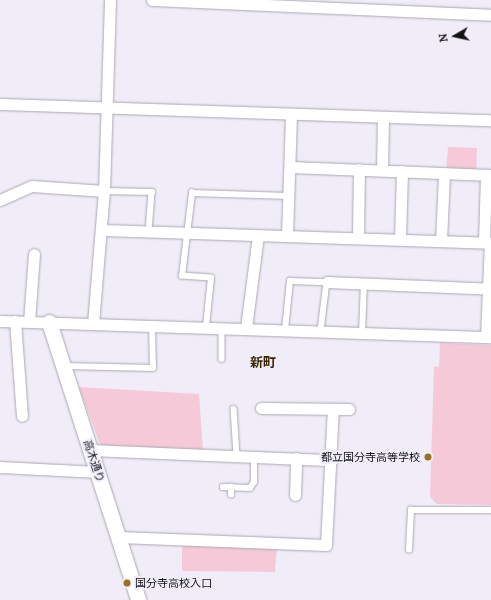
<!DOCTYPE html>
<meta charset="utf-8">
<style>
body{margin:0}
#map{position:relative;width:491px;height:600px;overflow:hidden;background:#f0edf8;font-family:Lora,"Noto Sans JP",serif}
div>[style]{position:absolute}
.green>*{inset:0;background:#f6c9d8}
.roads{filter:drop-shadow(0 0 1px #aba7b2) drop-shadow(0 0 1px #aba7b2)}
.lane>*{height:5.5px;margin:-2.75px;padding:0 2.75px;transform-origin:2.75px;border-radius:2.75px;background:#fff}
.street>*{height:11px;margin:-5.5px;padding:0 5.5px;transform-origin:5.5px;border-radius:5.5px;background:#fff}
.secondary>*{height:15px;margin:-7.5px;padding:0 7.5px;transform-origin:7.5px;border-radius:7.5px;background:#fff}
.dots>*{width:11px;height:11px;translate:-50% -50%;box-sizing:border-box;border:2px solid #f0edf8;border-radius:50%}
span{translate:-50% -50%;white-space:nowrap;text-align:center;line-height:1.15;-webkit-text-stroke:4px #f0edf8;paint-order:stroke}
.poi-label{font-size:11px;color:#131216}
.right{translate:-100% -50%;text-align:right}
.left{translate:0 -50%;text-align:left}
.street-label{font-size:11px;color:#131216}
.quarter-label{font-size:13px;color:#382500;font-weight:700}
.north{position:absolute;left:435px;top:16px;width:40px;height:40px;-webkit-text-stroke:3px #f0edf8;paint-order:stroke;rotate:261deg;font-size:11px;font-weight:700;line-height:16px;text-align:center;color:#131216}
.north::after{content:'';display:block;margin:auto;width:14px;height:18px;background:#131216;clip-path:polygon(50% 0,100% 100%,50% 72%,0 100%)}
</style>
<div id="map">
<div class="green">
<div style="clip-path:polygon(448px 147px,477px 148px,476px 173px,446px 172px)"></div>
<div style="clip-path:polygon(440px 343px,491px 345px,491px 505px,437px 504px,430px 497px,434px 366px,439px 367px)"></div>
<div style="clip-path:polygon(79px 387px,199px 394px,203px 451px,102px 450px)"></div>
<div style="clip-path:polygon(182px 546px,277px 547px,275px 572px,182px 571px)"></div>
</div>
<div class="roads">
<div class="lane">
<div style="left:104px;top:191px;width:48px;rotate:1.2deg"></div>
<div style="left:152px;top:192px;width:40px;rotate:94.3deg"></div>
<div style="left:206px;top:327px;width:49px;rotate:-84.2deg"></div>
<div style="left:211px;top:278px;width:29px;rotate:-176deg"></div>
<div style="left:182px;top:276px;width:84px;rotate:-83.1deg"></div>
<div style="left:192px;top:193px;width:97px;rotate:1.8deg"></div>
<div style="left:222px;top:328px;width:31px;rotate:90deg"></div>
<div style="left:285px;top:330px;width:49px;rotate:-84.2deg"></div>
<div style="left:290px;top:281px;width:37px;rotate:2deg"></div>
<div style="left:327px;top:282px;width:49px;rotate:97deg"></div>
<div style="left:362px;top:333px;width:49px;rotate:-87.7deg"></div>
<div style="left:65px;top:366px;width:88px;rotate:1.3deg"></div>
<div style="left:153px;top:368px;width:42px;rotate:-91.4deg"></div>
<div style="left:234px;top:409px;width:47px;rotate:86.3deg"></div>
<div style="left:223px;top:487px;width:27px;rotate:2deg"></div>
<div style="left:250px;top:488px;width:7px;rotate:-56deg"></div>
<div style="left:254px;top:482px;width:25px;rotate:-90deg"></div>
<div style="left:231px;top:495px;width:8px;rotate:-90deg"></div>
<div style="left:409px;top:550px;width:40px;rotate:-87.1deg"></div>
<div style="left:411px;top:510px;width:80px"></div>
</div>
<div class="street">
<div style="left:152px;top:0;width:339px;rotate:2.5deg"></div>
<div style="left:0;top:104px;width:491px;rotate:1.9deg"></div>
<div style="left:290px;top:167px;width:201px;rotate:2.3deg"></div>
<div style="left:382px;top:170px;width:52px;rotate:-88.9deg"></div>
<div style="left:0;top:200px;width:35px;rotate:-24deg"></div>
<div style="left:32px;top:186px;width:72px;rotate:4deg"></div>
<div style="left:101px;top:230px;width:390px;rotate:1.9deg"></div>
<div style="left:287px;top:236px;width:122px;rotate:-88.1deg"></div>
<div style="left:358px;top:238px;width:69px;rotate:-89.2deg"></div>
<div style="left:400px;top:239px;width:68px;rotate:-88.3deg"></div>
<div style="left:441px;top:241px;width:67px;rotate:-87.4deg"></div>
<div style="left:484px;top:242px;width:67px;rotate:-88.3deg"></div>
<div style="left:327px;top:282px;width:164px;rotate:2.4deg"></div>
<div style="left:0;top:321px;width:491px;rotate:1.9deg"></div>
<div style="left:15px;top:321px;width:95px;rotate:85.8deg"></div>
<div style="left:29px;top:322px;width:68px;rotate:-85.8deg"></div>
<div style="left:93px;top:324px;width:133px;rotate:-85.3deg"></div>
<div style="left:104px;top:191px;width:191px;rotate:-88.2deg"></div>
<div style="left:246px;top:328px;width:93px;rotate:-82.6deg"></div>
<div style="left:486px;top:337px;width:94px;rotate:-87.6deg"></div>
<div style="left:261px;top:408px;width:88px;rotate:0.7deg"></div>
<div style="left:90px;top:450px;width:242px;rotate:2.4deg"></div>
<div style="left:0;top:467px;width:98px;rotate:2.9deg"></div>
<div style="left:295px;top:495px;width:37px;rotate:-88deg"></div>
<div style="left:119px;top:537px;width:207px;rotate:2.2deg"></div>
<div style="left:326px;top:545px;width:136px;rotate:-87.1deg"></div>
</div>
<div class="secondary">
<div style="left:49px;top:322px;width:292px;rotate:72.2deg"></div>
</div>
</div>
<div class="dots">
<div style="left:428px;top:457px;background:#9a711e"></div>
<div style="left:127px;top:583px;background:#9a711e"></div>
</div>
<div class="poi-label">
<span class="right" style="left:420px;top:457px">都立国分寺高等学校</span>
<span class="left" style="left:135px;top:583px">国分寺高校入口</span>
</div>
<div class="street-label">
<span style="left:94px;top:461px;rotate:72deg">高木通り</span>
</div>
<div class="quarter-label">
<span style="left:263px;top:363px">新町</span>
</div>
<div class="north">N</div>
</div>
